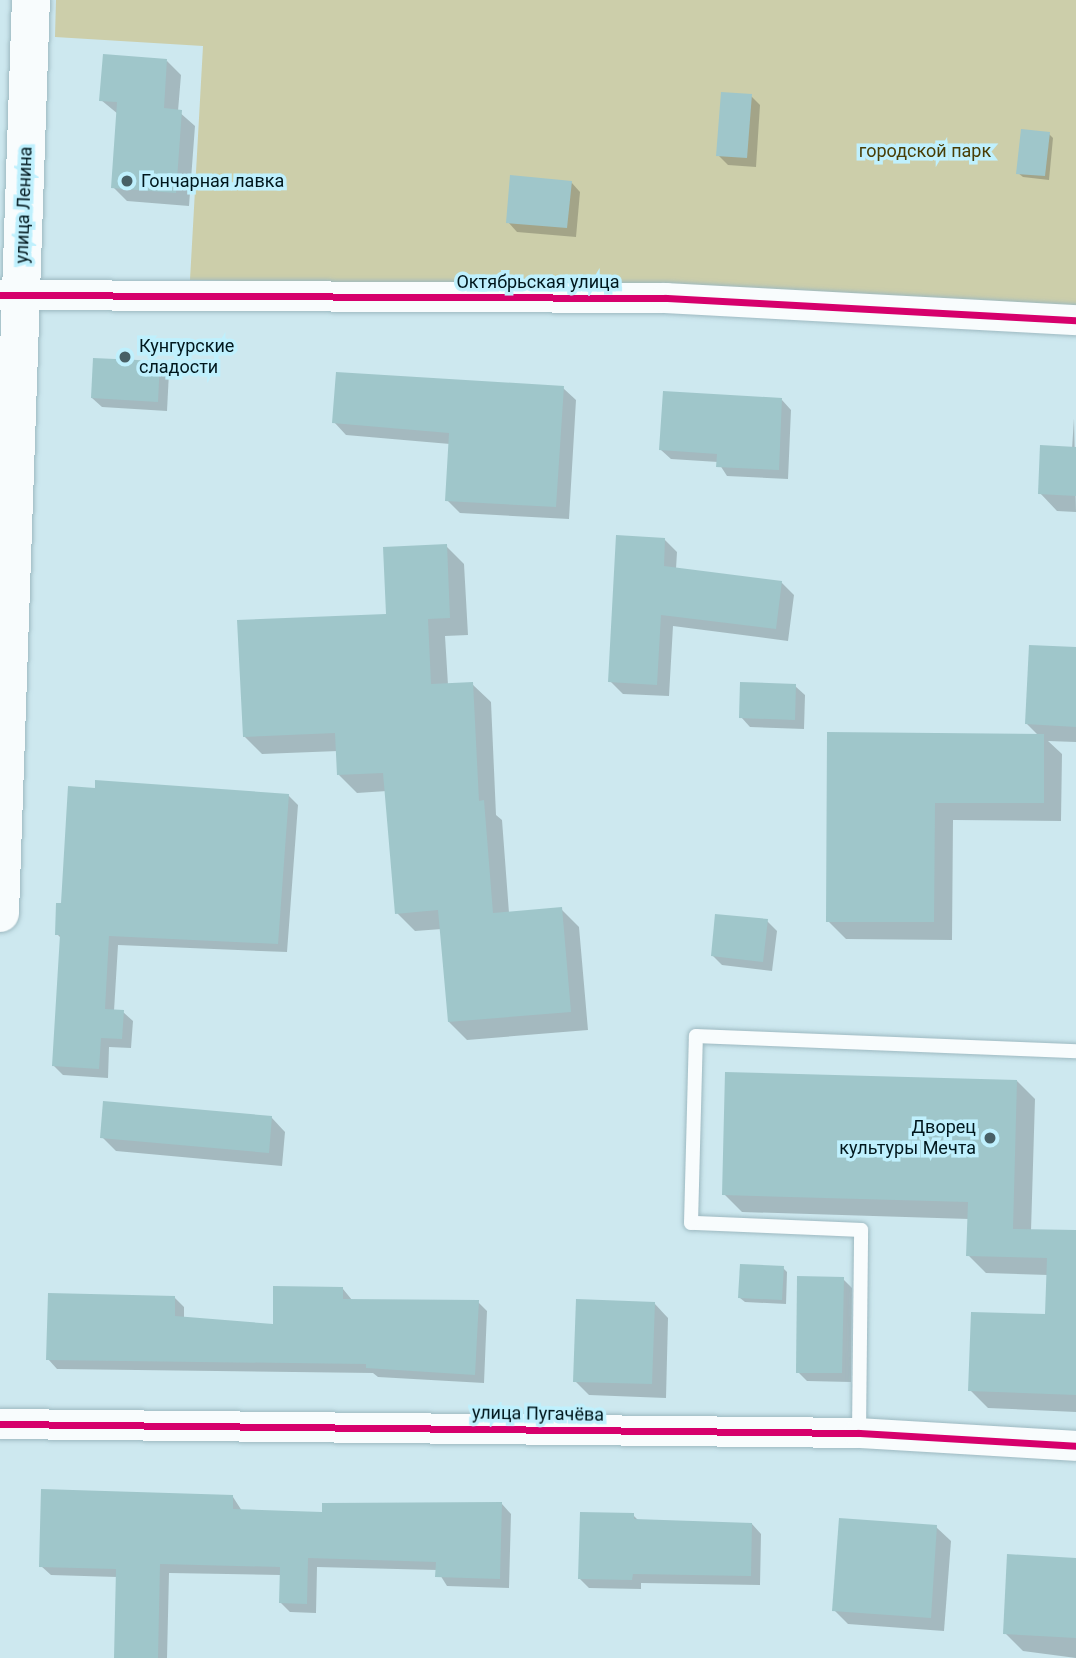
<!DOCTYPE html>
<meta charset="utf-8">
<style>
body{margin:0}
#map{position:relative;width:1076px;height:1658px;overflow:hidden;background:#cde8ef;font-family:Roboto,sans-serif}
div>[style]{position:absolute}
.green>*{inset:0;background:#ccceaa}
.shadow>*{inset:0;background:#0003}
.building>*{inset:0;background:#9fc6ca}
.roads{filter:drop-shadow(0 0 2px #9db9c1) drop-shadow(0 0 2px #9db9c1)}
.lane>*{height:14px;margin:-7px;padding:0 7px;transform-origin:7px;border-radius:7px;background:#f8fcfd}
.street>*{height:30px;margin:-15px;padding:0 15px;transform-origin:15px;border-radius:15px;background:#f8fcfd}
.secondary>*{height:38px;margin:-19px;padding:0 19px;transform-origin:19px;border-radius:19px;background:#f8fcfd}
.cycleway>*{height:7px;margin:-3.5px;padding:0 3.5px;transform-origin:3.5px;border-radius:3.5px;background:#d6006c}
.dots>*{width:19px;height:19px;translate:-50% -50%;box-sizing:border-box;border:4px solid #bff0fd;border-radius:50%}
span{translate:-50% -50%;white-space:nowrap;text-align:center;line-height:1.15;-webkit-text-stroke:7px #bff0fd;paint-order:stroke}
.park-label{font-size:18px;color:#493d05}
.poi-label{font-size:18px;color:#00171d}
.left{translate:0 -50%;text-align:left}
.right{translate:-100% -50%;text-align:right}
.street-label{font-size:18px;color:#00171d}
</style>
<div id="map">
<div class="green">
<div style="clip-path:polygon(56px 0,1076px 0,1076px 308px,618px 288px,190px 280px,203px 46px,55px 37px)"></div>
</div>
<div class="shadow">
<div style="clip-path:polygon(167px 61px,181px 75px,178px 111px,195px 126px,189px 206px,127px 201px,113px 187px,118px 114px,101px 100px)"></div>
<div style="clip-path:polygon(751px 96px,760px 105px,756px 167px,728px 165px,718px 155px)"></div>
<div style="clip-path:polygon(1049px 134px,1053px 138px,1049px 180px,1023px 177px,1018px 173px)"></div>
<div style="clip-path:polygon(571px 182px,580px 192px,576px 237px,517px 232px,508px 222px)"></div>
<div style="clip-path:polygon(160px 363px,169px 372px,167px 411px,102px 407px,92px 398px)"></div>
<div style="clip-path:polygon(563px 388px,576px 400px,569px 519px,460px 513px,447px 500px,450px 444px,346px 435px,334px 422px)"></div>
<div style="clip-path:polygon(782px 400px,791px 410px,788px 479px,727px 476px,718px 462px,671px 459px,661px 450px)"></div>
<div style="clip-path:polygon(1074px 418px,1076px 512px,1057px 511px,1040px 493px,1072px 449px)"></div>
<div style="clip-path:polygon(664px 539px,677px 552px,676px 569px,781px 582px,794px 595px,788px 641px,673px 626px,669px 696px,623px 694px,610px 681px)"></div>
<div style="clip-path:polygon(446px 546px,464px 564px,468px 635px,445px 636px,448px 685px,472px 684px,491px 702px,496px 815px,502px 820px,509px 913px,561px 909px,579px 927px,588px 1030px,467px 1040px,449px 1022px,442px 929px,415px 931px,397px 913px,387px 791px,357px 793px,339px 775px,338px 751px,262px 754px,244px 736px,388px 616px)"></div>
<div style="clip-path:polygon(1076px 649px,1076px 742px,1048px 741px,1062px 754px,1061px 821px,953px 820px,952px 940px,846px 939px,828px 921px,829px 734px,1039px 736px,1027px 724px)"></div>
<div style="clip-path:polygon(795px 686px,805px 695px,804px 729px,750px 727px,741px 717px)"></div>
<div style="clip-path:polygon(288px 795px,298px 805px,287px 952px,118px 945px,114px 1011px,123px 1012px,133px 1021px,131px 1048px,109px 1047px,108px 1078px,63px 1075px,53px 1065px,62px 939px,57px 934px)"></div>
<div style="clip-path:polygon(767px 921px,777px 931px,772px 971px,722px 965px,712px 955px)"></div>
<div style="clip-path:polygon(1017px 1081px,1035px 1099px,1031px 1231px,1076px 1232px,1076px 1412px,988px 1408px,970px 1390px,1047px 1316px,1048px 1275px,986px 1273px,968px 1255px,969px 1219px,742px 1212px,724px 1194px)"></div>
<div style="clip-path:polygon(271px 1117px,285px 1132px,282px 1166px,116px 1151px,102px 1137px)"></div>
<div style="clip-path:polygon(783px 1268px,787px 1272px,786px 1304px,745px 1302px,740px 1298px)"></div>
<div style="clip-path:polygon(843px 1279px,852px 1288px,851px 1382px,807px 1381px,798px 1372px)"></div>
<div style="clip-path:polygon(343px 1289px,352px 1300px,478px 1302px,487px 1311px,484px 1383px,378px 1377px,373px 1373px,57px 1369px,48px 1359px,174px 1297px,184px 1307px,184px 1318px,275px 1326px)"></div>
<div style="clip-path:polygon(654px 1303px,668px 1318px,666px 1398px,589px 1395px,575px 1381px)"></div>
<div style="clip-path:polygon(233px 1497px,242px 1511px,324px 1514px,502px 1504px,511px 1514px,509px 1588px,447px 1586px,437px 1570px,317px 1567px,316px 1613px,290px 1612px,281px 1603px,281px 1575px,169px 1573px,167px 1658px,115px 1658px,117px 1577px,51px 1575px,41px 1566px)"></div>
<div style="clip-path:polygon(633px 1515px,639px 1521px,752px 1524px,761px 1534px,760px 1585px,641px 1583px,641px 1589px,589px 1588px,580px 1579px)"></div>
<div style="clip-path:polygon(936px 1527px,951px 1541px,944px 1631px,848px 1624px,834px 1610px)"></div>
<div style="clip-path:polygon(1076px 1560px,1076px 1658px,1023px 1651px,1005px 1633px)"></div>
</div>
<div class="building">
<div style="clip-path:polygon(103px 54px,167px 59px,164px 108px,182px 110px,176px 193px,111px 188px,117px 102px,99px 101px)"></div>
<div style="clip-path:polygon(721px 92px,752px 94px,747px 158px,716px 156px)"></div>
<div style="clip-path:polygon(1021px 129px,1050px 132px,1045px 176px,1016px 174px)"></div>
<div style="clip-path:polygon(510px 175px,572px 181px,567px 228px,506px 223px)"></div>
<div style="clip-path:polygon(93px 358px,160px 361px,158px 402px,91px 398px)"></div>
<div style="clip-path:polygon(336px 372px,564px 386px,556px 507px,445px 501px,449px 433px,332px 423px)"></div>
<div style="clip-path:polygon(663px 391px,782px 398px,779px 470px,716px 467px,717px 454px,659px 450px)"></div>
<div style="clip-path:polygon(1040px 445px,1076px 447px,1076px 496px,1038px 494px)"></div>
<div style="clip-path:polygon(616px 535px,665px 538px,664px 566px,782px 581px,776px 629px,661px 615px,657px 685px,608px 682px)"></div>
<div style="clip-path:polygon(447px 544px,450px 618px,428px 619px,431px 684px,473px 682px,479px 801px,484px 800px,493px 913px,562px 907px,571px 1012px,448px 1022px,438px 910px,395px 914px,383px 773px,337px 775px,335px 733px,243px 737px,237px 620px,386px 614px,383px 547px)"></div>
<div style="clip-path:polygon(1029px 645px,1076px 647px,1076px 727px,1025px 724px)"></div>
<div style="clip-path:polygon(740px 682px,796px 684px,795px 720px,739px 718px)"></div>
<div style="clip-path:polygon(827px 732px,1044px 734px,1044px 803px,935px 803px,934px 922px,826px 922px)"></div>
<div style="clip-path:polygon(95px 780px,289px 794px,278px 944px,109px 936px,105px 1009px,124px 1010px,122px 1039px,101px 1038px,99px 1069px,52px 1066px,60px 935px,55px 935px,56px 903px,61px 903px,68px 786px,95px 788px)"></div>
<div style="clip-path:polygon(715px 914px,768px 919px,763px 962px,711px 956px)"></div>
<div style="clip-path:polygon(725px 1072px,1017px 1080px,1013px 1229px,1076px 1230px,1076px 1395px,968px 1391px,971px 1312px,1045px 1314px,1047px 1258px,966px 1256px,968px 1202px,722px 1195px)"></div>
<div style="clip-path:polygon(103px 1101px,272px 1116px,269px 1153px,100px 1138px)"></div>
<div style="clip-path:polygon(740px 1264px,784px 1266px,782px 1300px,738px 1298px)"></div>
<div style="clip-path:polygon(797px 1276px,844px 1277px,842px 1373px,796px 1373px)"></div>
<div style="clip-path:polygon(273px 1286px,343px 1287px,343px 1299px,479px 1300px,475px 1375px,366px 1368px,366px 1364px,46px 1360px,48px 1293px,175px 1296px,175px 1316px,273px 1324px)"></div>
<div style="clip-path:polygon(576px 1299px,655px 1302px,652px 1384px,573px 1382px)"></div>
<div style="clip-path:polygon(41px 1489px,233px 1495px,233px 1509px,322px 1512px,322px 1503px,502px 1502px,500px 1579px,435px 1577px,436px 1562px,308px 1558px,307px 1604px,279px 1603px,280px 1567px,160px 1564px,158px 1658px,114px 1658px,116px 1569px,39px 1567px)"></div>
<div style="clip-path:polygon(580px 1512px,634px 1513px,634px 1519px,752px 1523px,751px 1576px,633px 1574px,632px 1580px,578px 1579px)"></div>
<div style="clip-path:polygon(839px 1518px,937px 1525px,931px 1618px,832px 1611px)"></div>
<div style="clip-path:polygon(1007px 1554px,1076px 1558px,1076px 1638px,1003px 1634px)"></div>
</div>
<div class="roads">
<div class="lane">
<div style="left:859px;top:1433px;width:203px;rotate:-89.4deg"></div>
<div style="left:861px;top:1230px;width:170px;rotate:-177.6deg"></div>
<div style="left:691px;top:1223px;width:187px;rotate:-88.5deg"></div>
<div style="left:696px;top:1036px;width:380px;rotate:2.3deg"></div>
</div>
<div class="street">
<div style="left:0;top:295px;width:666px;rotate:0.26deg"></div>
<div style="left:666px;top:298px;width:411px;rotate:3.1deg"></div>
<div style="left:0;top:1424px;width:859px;rotate:0.6deg"></div>
<div style="left:859px;top:1433px;width:217px;rotate:3.4deg"></div>
</div>
<div class="secondary">
<div style="left:0;top:913px;width:914px;rotate:-88.06deg"></div>
</div>
</div>
<div class="cycleway">
<div style="left:0;top:295px;width:666px;rotate:0.26deg"></div>
<div style="left:666px;top:298px;width:411px;rotate:3.1deg"></div>
<div style="left:0;top:1424px;width:859px;rotate:0.6deg"></div>
<div style="left:859px;top:1433px;width:217px;rotate:3.4deg"></div>
</div>
<div class="dots">
<div style="left:127px;top:181px;background:#486066"></div>
<div style="left:125px;top:357px;background:#486066"></div>
<div style="left:990px;top:1138px;background:#486066"></div>
</div>
<div class="park-label">
<span style="left:925px;top:151px">городской парк</span>
</div>
<div class="poi-label">
<span class="left" style="left:141px;top:181px">Гончарная лавка</span>
<span class="left" style="left:139px;top:357px">Кунгурские<br>сладости</span>
<span class="right" style="left:976px;top:1138px">Дворец<br>культуры Мечта</span>
</div>
<div class="street-label">
<span style="left:24px;top:205px;rotate:-88deg">улица Ленина</span>
<span style="left:538px;top:282px">Октябрьская улица</span>
<span style="left:538px;top:1414px;rotate:1deg">улица Пугачёва</span>
</div>
</div>
